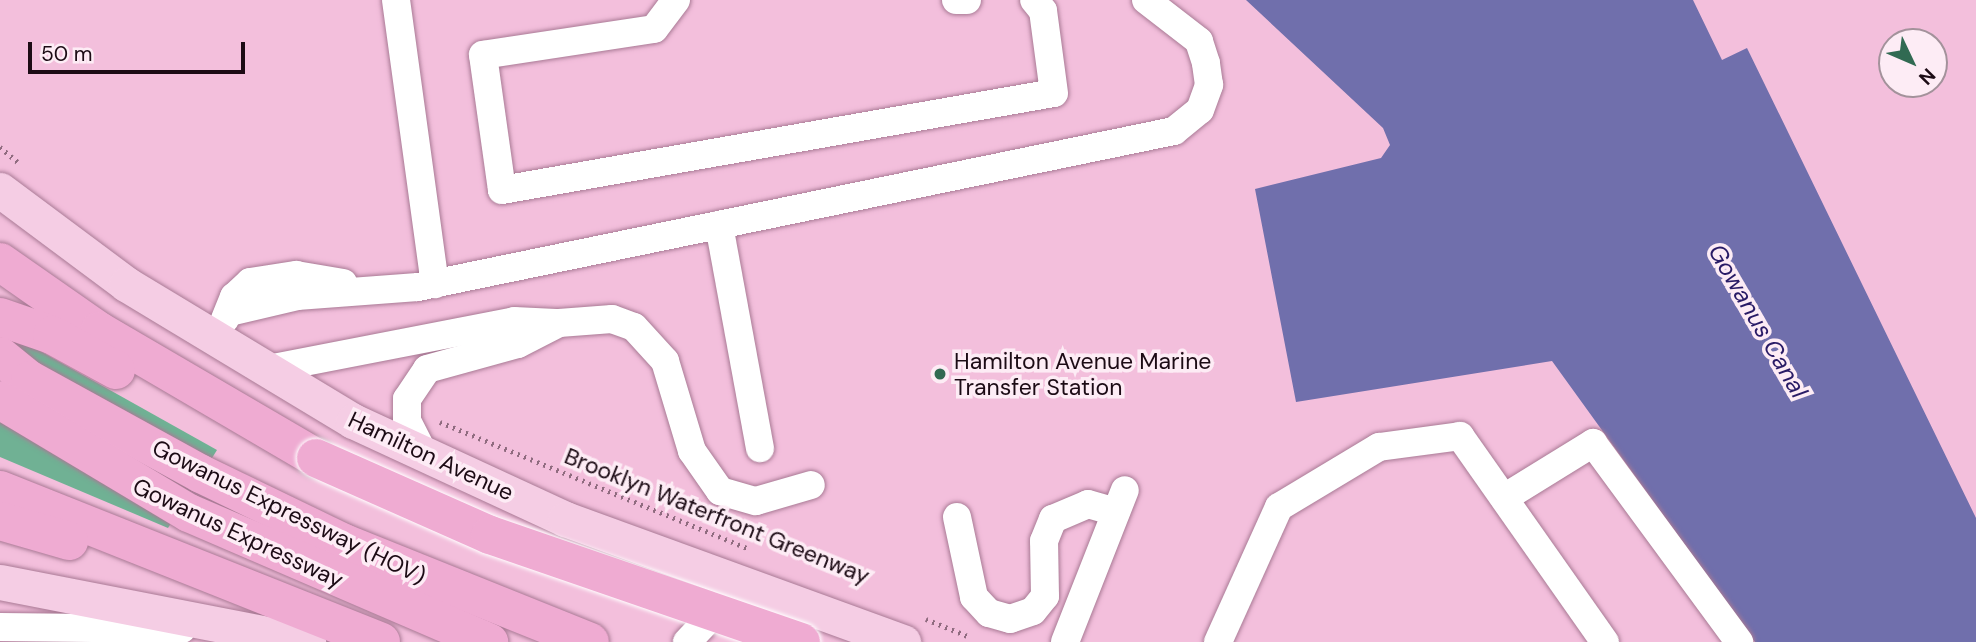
<!DOCTYPE html>
<style>
body{margin:0}
#map{position:relative;width:1976px;height:642px;overflow:hidden;background:#f3bfdc;font-family:"DM Sans",sans-serif}
div>[style]{position:absolute}
.green>*{inset:0;background:#70b194}
.water>*{inset:0;background:#706fac}
.path>*{height:4.5px;margin-top:-2.25px;transform-origin:0;background:repeating-linear-gradient(90deg,#8f6b7f 0 2px,transparent 0 7px)}
.roads{filter:drop-shadow(0 0 2px #a97a95) drop-shadow(0 0 2px #a97a95)}
.minor>*{height:28px;margin:-14px;padding:0 14px;transform-origin:14px;border-radius:14px;background:#fff}
.major>*{height:35px;margin:-17.5px;padding:0 17.5px;transform-origin:17.5px;border-radius:17.5px;background:#f5cde4}
.highway>*{height:38px;margin:-19px;padding:0 19px;transform-origin:19px;border-radius:19px;background:#efabd2}
.bridges{filter:drop-shadow(0 0 2px #fff) drop-shadow(0 0 2px #fff)}
.highway-bridge>*{height:38px;margin:-19px;padding:0 19px;transform-origin:19px;border-radius:19px;background:#efabd2}
.dots>*{width:19px;height:19px;translate:-50% -50%;box-sizing:border-box;border:4px solid #fdecf5;border-radius:50%}
span{translate:-50% -50%;white-space:nowrap;text-align:center;line-height:1.15;-webkit-text-stroke:7px #fdecf5;paint-order:stroke}
.poi-label{font-size:23px;color:#1c0b15}
.left{translate:0 -50%;text-align:left}
.street-label{font-size:23px;color:#1c0b15}
.water-label{font-size:24px;color:#291b66;font-style:italic}
.north{position:absolute;left:1878px;top:28px;width:70px;height:70px;box-sizing:border-box;background:#fdecf5;border:2px solid #a3929b;border-radius:50%;rotate:134deg;font-size:19px;font-weight:700;line-height:28px;text-align:center;color:#1c0b15}
.north::after{content:'';display:block;margin:auto;width:24px;height:32px;background:#316a52;clip-path:polygon(50% 0,100% 100%,50% 72%,0 100%)}
.scale{position:absolute;left:28px;top:42px;width:217px;height:32px;box-sizing:border-box;border:4px solid #1c0b15;border-top:0;padding-left:9px;font-size:21px;line-height:24px;white-space:nowrap;color:#1c0b15;-webkit-text-stroke:5px #fdecf5;paint-order:stroke}
</style>
<div id="map">
<div class="green">
<div style="clip-path:polygon(0 340px,33px 347px,217px 450px,168px 528px,0 457px)"></div>
</div>
<div class="water">
<div style="clip-path:polygon(1246px 0,1693px 0,1722px 60px,1747px 48px,1976px 518px,1976px 642px,1755px 642px,1552px 361px,1296px 402px,1255px 189px,1381px 158px,1390px 145px,1383px 128px)"></div>
</div>
<div class="path">
<div style="left:0;top:147px;width:23px;rotate:40deg"></div>
<div style="left:440px;top:422px;width:334px;rotate:22.3deg"></div>
<div style="left:926px;top:619px;width:48px;rotate:22.2deg"></div>
</div>
<div class="roads">
<div class="minor">
<div style="left:396px;top:0;width:287px;rotate:82.2deg"></div>
<div style="left:676px;top:0;width:36px;rotate:127deg"></div>
<div style="left:654px;top:29px;width:173px;rotate:171.4deg"></div>
<div style="left:483px;top:55px;width:136px;rotate:82deg"></div>
<div style="left:502px;top:190px;width:560px;rotate:-9.97deg"></div>
<div style="left:1054px;top:93px;width:83px;rotate:-97.6deg"></div>
<div style="left:1043px;top:11px;width:14px;rotate:-129deg"></div>
<div style="left:956px;top:0;width:11px"></div>
<div style="left:719px;top:225px;width:227px;rotate:79.6deg"></div>
<div style="left:229px;top:312px;width:70px;rotate:-13.2deg"></div>
<div style="left:297px;top:296px;width:121px;rotate:-4.3deg"></div>
<div style="left:418px;top:287px;width:772px;rotate:-11.66deg"></div>
<div style="left:1174px;top:131px;width:33px;rotate:-39deg"></div>
<div style="left:1200px;top:110px;width:27px;rotate:-70deg"></div>
<div style="left:1209px;top:85px;width:22px;rotate:-98deg"></div>
<div style="left:1206px;top:63px;width:23px;rotate:-108deg"></div>
<div style="left:1199px;top:41px;width:67px;rotate:-142.3deg"></div>
<div style="left:225px;top:319px;width:24px;rotate:-68deg"></div>
<div style="left:234px;top:297px;width:22px;rotate:-43deg"></div>
<div style="left:250px;top:282px;width:47px;rotate:-8.7deg"></div>
<div style="left:296px;top:275px;width:48px;rotate:9.7deg"></div>
<div style="left:263px;top:370px;width:256px;rotate:-11deg"></div>
<div style="left:514px;top:321px;width:42px;rotate:2.7deg"></div>
<div style="left:425px;top:456px;width:39px;rotate:-117deg"></div>
<div style="left:407px;top:421px;width:22px;rotate:-90deg"></div>
<div style="left:407px;top:399px;width:36px;rotate:-56deg"></div>
<div style="left:427px;top:369px;width:94px;rotate:-15.4deg"></div>
<div style="left:518px;top:344px;width:46px;rotate:-27.1deg"></div>
<div style="left:559px;top:323px;width:53px;rotate:-4.3deg"></div>
<div style="left:612px;top:319px;width:23px;rotate:20deg"></div>
<div style="left:634px;top:327px;width:46px;rotate:47.6deg"></div>
<div style="left:665px;top:361px;width:94px;rotate:73.3deg"></div>
<div style="left:692px;top:451px;width:49px;rotate:55deg"></div>
<div style="left:720px;top:491px;width:37px;rotate:16deg"></div>
<div style="left:756px;top:501px;width:57px;rotate:-16.2deg"></div>
<div style="left:1504px;top:498px;width:105px;rotate:-31.7deg"></div>
<div style="left:1593px;top:443px;width:247px;rotate:53.7deg"></div>
<div style="left:957px;top:517px;width:82px;rotate:78deg"></div>
<div style="left:974px;top:597px;width:22px;rotate:47deg"></div>
<div style="left:989px;top:613px;width:22px;rotate:16deg"></div>
<div style="left:1010px;top:619px;width:24px;rotate:-19deg"></div>
<div style="left:1033px;top:611px;width:19px;rotate:-51deg"></div>
<div style="left:1045px;top:596px;width:55px;rotate:-91deg"></div>
<div style="left:1044px;top:541px;width:24px;rotate:-68deg"></div>
<div style="left:1053px;top:519px;width:38px;rotate:-23deg"></div>
<div style="left:1088px;top:504px;width:29px;rotate:16deg"></div>
<div style="left:0;top:627px;width:182px;rotate:0.6deg"></div>
<div style="left:687px;top:642px;width:55px;rotate:-46.5deg"></div>
<div style="left:1065px;top:642px;width:163px;rotate:-68.5deg"></div>
<div style="left:1218px;top:642px;width:148px;rotate:-65.7deg"></div>
<div style="left:1279px;top:507px;width:117px;rotate:-31deg"></div>
<div style="left:1379px;top:447px;width:82px;rotate:-7.7deg"></div>
<div style="left:1460px;top:436px;width:252px;rotate:54.9deg"></div>
</div>
<div class="major">
<div style="left:0;top:190px;width:157px;rotate:36.7deg"></div>
<div style="left:126px;top:284px;width:265px;rotate:31.1deg"></div>
<div style="left:353px;top:421px;width:234px;rotate:24.8deg"></div>
<div style="left:565px;top:519px;width:360px;rotate:20deg"></div>
<div style="left:0;top:582px;width:314px;rotate:11deg"></div>
</div>
<div class="highway">
<div style="left:0;top:262px;width:121px;rotate:34.9deg"></div>
<div style="left:99px;top:331px;width:251px;rotate:30.3deg"></div>
<div style="left:0;top:317px;width:55px;rotate:19.1deg"></div>
<div style="left:52px;top:335px;width:73px;rotate:28.7deg"></div>
<div style="left:0;top:356px;width:38px;rotate:39deg"></div>
<div style="left:30px;top:380px;width:195px;rotate:28.8deg"></div>
<div style="left:201px;top:474px;width:159px;rotate:25.8deg"></div>
<div style="left:344px;top:543px;width:265px;rotate:21.9deg"></div>
<div style="left:0;top:400px;width:220px;rotate:30.9deg"></div>
<div style="left:189px;top:513px;width:327px;rotate:23.3deg"></div>
<div style="left:0;top:490px;width:410px;rotate:21.7deg"></div>
<div style="left:0;top:521px;width:72px;rotate:16.2deg"></div>
</div>
</div>
<div class="bridges">
<div class="highway-bridge">
<div style="left:316px;top:458px;width:190px;rotate:23.9deg"></div>
<div style="left:490px;top:535px;width:329px;rotate:19deg"></div>
</div>
</div>
<div class="dots">
<div style="left:940px;top:374px;background:#316a52"></div>
</div>
<div class="poi-label">
<span class="left" style="left:954px;top:374px">Hamilton Avenue Marine<br>Transfer Station</span>
</div>
<div class="street-label">
<span style="left:431px;top:456px;rotate:25deg">Hamilton Avenue</span>
<span style="left:289px;top:512px;rotate:26deg">Gowanus Expressway (HOV)</span>
<span style="left:717px;top:516px;rotate:22deg">Brooklyn Waterfront Greenway</span>
<span style="left:238px;top:533px;rotate:25deg">Gowanus Expressway</span>
</div>
<div class="water-label">
<span style="left:1758px;top:321px;rotate:60deg">Gowanus Canal</span>
</div>
<div class="north">N</div>
<div class="scale">50 m</div>
</div>
